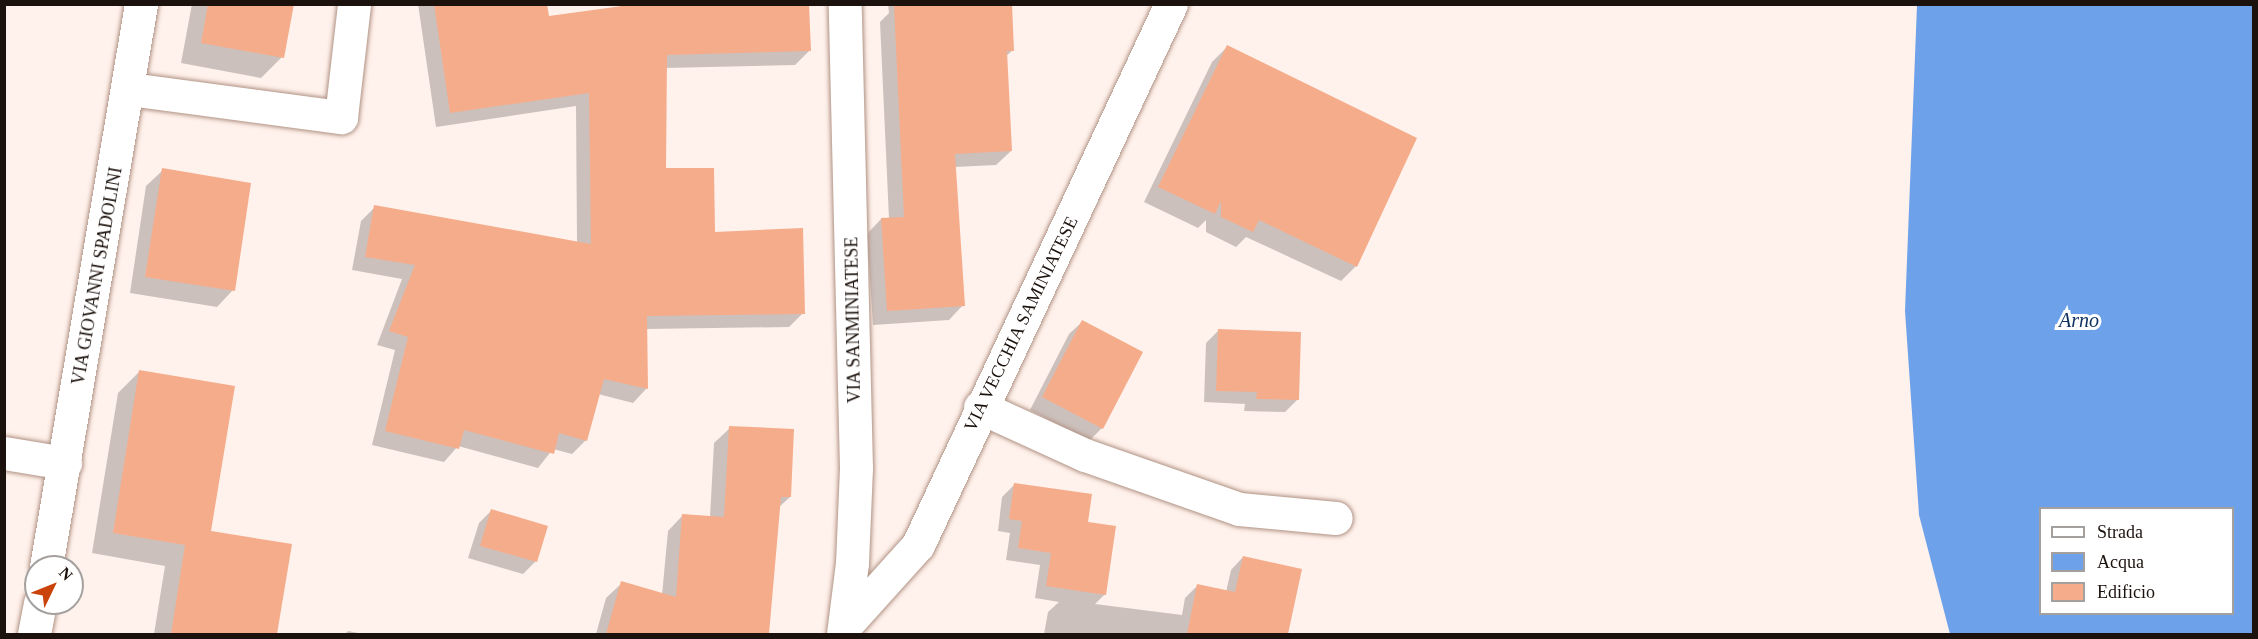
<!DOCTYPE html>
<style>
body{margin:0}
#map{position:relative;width:2258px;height:639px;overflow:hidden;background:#fff1eb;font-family:"Times New Roman",serif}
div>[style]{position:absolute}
.water>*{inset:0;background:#6da2eb}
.shadow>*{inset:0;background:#0003}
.building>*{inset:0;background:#f5ac8b}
.roads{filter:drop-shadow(0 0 2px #b09284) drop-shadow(0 0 2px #b09284)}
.street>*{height:33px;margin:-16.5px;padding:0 16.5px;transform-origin:16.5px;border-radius:16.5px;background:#fff}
.secondary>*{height:33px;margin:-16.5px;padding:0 16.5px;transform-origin:16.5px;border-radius:16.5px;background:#fff}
span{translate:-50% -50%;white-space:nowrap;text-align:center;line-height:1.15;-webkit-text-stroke:6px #fff;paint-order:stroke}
.street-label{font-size:18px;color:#1c120d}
.water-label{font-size:20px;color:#0f3160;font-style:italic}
.frame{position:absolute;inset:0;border:6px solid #1c120d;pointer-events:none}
.legend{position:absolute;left:2039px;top:507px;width:195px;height:108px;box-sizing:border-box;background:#fff;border:2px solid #a4a09e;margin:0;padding:8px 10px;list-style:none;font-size:18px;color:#1c120d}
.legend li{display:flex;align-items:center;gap:12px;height:30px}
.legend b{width:30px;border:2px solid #a4a09e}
.north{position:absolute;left:24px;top:555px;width:60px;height:60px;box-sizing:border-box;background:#fff;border:2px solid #a4a09e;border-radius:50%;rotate:47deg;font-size:16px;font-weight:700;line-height:24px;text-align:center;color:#1c120d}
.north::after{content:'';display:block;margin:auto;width:21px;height:27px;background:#ca430a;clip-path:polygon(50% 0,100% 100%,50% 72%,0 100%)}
</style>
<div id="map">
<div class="water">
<div style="clip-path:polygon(evenodd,1917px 5px,2253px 5px,2253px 634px,1950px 634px,1919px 515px,1905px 311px,1917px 5px,2040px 508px,2232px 508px,2232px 614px,2040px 614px,2040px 508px)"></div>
</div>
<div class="shadow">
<div style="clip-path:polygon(192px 4px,292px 4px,282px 57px,261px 78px,181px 63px)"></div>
<div style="clip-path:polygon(418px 4px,546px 4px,548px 18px,620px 8px,620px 4px,808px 4px,809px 51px,795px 65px,665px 68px,665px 170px,713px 234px,803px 313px,789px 327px,646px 329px,646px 389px,633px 403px,598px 394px,586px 440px,572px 454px,553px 449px,538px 468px,458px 446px,444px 462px,372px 445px,395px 350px,377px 345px,402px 279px,352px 270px,361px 221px,375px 207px,577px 243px,576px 106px,436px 127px)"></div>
<div style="clip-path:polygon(888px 4px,1010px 4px,1013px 50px,1005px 57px,1011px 151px,996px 165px,954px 167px,963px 305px,949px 320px,873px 325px,867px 234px,881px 219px,889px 219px,880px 22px,889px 13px)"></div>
<div style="clip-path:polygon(1227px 47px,1356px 266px,1341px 281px,1246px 237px,1236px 247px,1206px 232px,1206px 220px,1198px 228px,1144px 202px,1212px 62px)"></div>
<div style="clip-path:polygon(163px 170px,233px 290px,217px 307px,130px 293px,146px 186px)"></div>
<div style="clip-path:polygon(1082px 322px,1102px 428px,1089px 441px,1030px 410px,1069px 334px)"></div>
<div style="clip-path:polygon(1218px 331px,1298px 399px,1285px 412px,1244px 411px,1245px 404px,1204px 402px,1206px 343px)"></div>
<div style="clip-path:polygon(139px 372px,209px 532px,290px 545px,276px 634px,154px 634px,165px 566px,92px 553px,118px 393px)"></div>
<div style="clip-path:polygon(730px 428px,790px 497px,778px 508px,765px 634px,596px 634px,606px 598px,622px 583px,662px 595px,668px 531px,683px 515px,710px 517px,714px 443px)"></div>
<div style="clip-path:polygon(1015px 484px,1086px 523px,1105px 594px,1095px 604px,1182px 615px,1185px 598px,1198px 585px,1226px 592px,1231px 570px,1243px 557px,1300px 570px,1287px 634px,1044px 634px,1048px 612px,1059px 602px,1035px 598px,1040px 565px,1006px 560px,1010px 533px,998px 531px,1002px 497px)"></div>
<div style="clip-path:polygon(491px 511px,536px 561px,523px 574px,468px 558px,479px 523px)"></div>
<div style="clip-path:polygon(348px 631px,363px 634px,345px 634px)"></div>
</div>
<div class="building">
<div style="clip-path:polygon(208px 4px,294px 4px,284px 58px,201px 43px)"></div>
<div style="clip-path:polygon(434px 4px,547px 4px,549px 16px,637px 4px,809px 4px,811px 51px,667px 55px,666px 168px,714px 168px,715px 232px,803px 228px,805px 314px,647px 316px,648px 389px,604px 379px,587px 441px,559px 433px,554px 454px,464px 430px,459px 449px,385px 431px,408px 337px,389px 331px,415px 265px,365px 257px,374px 205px,591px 244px,589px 93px,450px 113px)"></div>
<div style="clip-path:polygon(1012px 4px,1014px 51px,1007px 51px,1012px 151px,955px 154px,965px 306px,887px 311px,881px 218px,904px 217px,894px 6px)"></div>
<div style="clip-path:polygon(1227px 45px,1417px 138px,1357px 267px,1259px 220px,1253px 232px,1221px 217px,1221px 201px,1215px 214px,1158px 187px)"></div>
<div style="clip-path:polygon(162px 168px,251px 183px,235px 291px,145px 277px)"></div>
<div style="clip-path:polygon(1082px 320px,1143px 352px,1103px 429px,1042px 397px)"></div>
<div style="clip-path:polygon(1218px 329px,1301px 332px,1299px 400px,1256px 399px,1257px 392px,1216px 391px)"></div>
<div style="clip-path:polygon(139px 370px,235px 386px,211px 531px,292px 544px,277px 634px,171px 634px,185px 545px,113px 533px)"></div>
<div style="clip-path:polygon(729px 426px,794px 429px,791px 497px,781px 497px,769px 634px,606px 634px,621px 581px,676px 597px,682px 514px,724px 517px)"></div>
<div style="clip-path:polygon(1014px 483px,1092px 494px,1088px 522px,1116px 526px,1106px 595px,1046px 586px,1051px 553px,1018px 548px,1022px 521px,1009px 519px)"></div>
<div style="clip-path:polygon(491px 509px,548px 526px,537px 562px,480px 546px)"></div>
<div style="clip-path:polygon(1243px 556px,1302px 569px,1288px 634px,1187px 634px,1197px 584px,1235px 592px)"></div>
</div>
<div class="roads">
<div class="street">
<div style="left:130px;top:89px;width:213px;rotate:7.6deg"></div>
<div style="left:341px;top:117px;width:114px;rotate:-83.4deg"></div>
<div style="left:980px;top:407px;width:115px;rotate:24.6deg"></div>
<div style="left:1085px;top:455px;width:163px;rotate:19.3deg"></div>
<div style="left:1239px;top:509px;width:97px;rotate:5.3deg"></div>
<div style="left:4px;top:453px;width:62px;rotate:9.3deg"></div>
<div style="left:46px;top:567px;width:571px;rotate:-80.42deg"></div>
<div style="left:845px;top:626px;width:109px;rotate:-48deg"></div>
<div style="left:918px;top:545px;width:597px;rotate:-64.94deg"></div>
<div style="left:34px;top:634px;width:32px;rotate:-79deg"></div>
</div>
<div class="secondary">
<div style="left:843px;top:634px;width:72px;rotate:-82.8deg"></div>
<div style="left:852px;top:563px;width:95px;rotate:-87.6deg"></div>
<div style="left:856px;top:468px;width:464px;rotate:-91.4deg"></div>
</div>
</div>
<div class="street-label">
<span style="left:97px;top:276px;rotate:-80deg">VIA GIOVANNI SPADOLINI</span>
<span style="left:853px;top:320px;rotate:-91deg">VIA SANMINIATESE</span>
<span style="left:1021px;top:324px;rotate:-64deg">VIA VECCHIA SAMINIATESE</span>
</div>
<div class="water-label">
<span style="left:2079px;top:320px">Arno</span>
</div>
<div class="frame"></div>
<ul class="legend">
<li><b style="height:8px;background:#fff"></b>Strada</li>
<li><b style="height:16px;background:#6da2eb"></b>Acqua</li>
<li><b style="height:16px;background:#f5ac8b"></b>Edificio</li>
</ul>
<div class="north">N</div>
</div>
